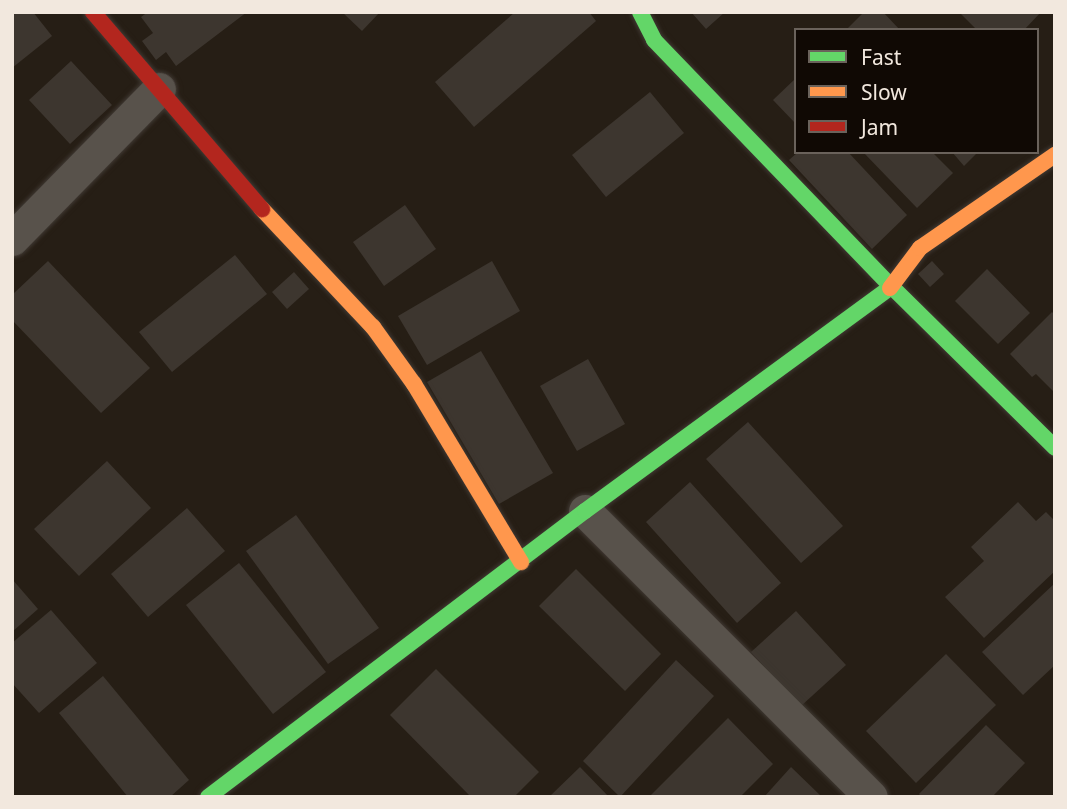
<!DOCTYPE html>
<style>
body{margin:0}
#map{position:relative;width:1067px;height:809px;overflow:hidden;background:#261e15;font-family:"Noto Sans",sans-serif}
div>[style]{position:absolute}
.building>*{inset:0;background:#3d362f}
.roads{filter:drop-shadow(0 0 2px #403933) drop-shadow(0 0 2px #403933)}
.street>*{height:33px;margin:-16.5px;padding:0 16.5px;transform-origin:16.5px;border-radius:16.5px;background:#58524b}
.fast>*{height:16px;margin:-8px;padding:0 8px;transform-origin:8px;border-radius:8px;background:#63d668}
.slow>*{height:16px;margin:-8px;padding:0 8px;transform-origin:8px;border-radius:8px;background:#ff974d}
.jam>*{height:16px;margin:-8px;padding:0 8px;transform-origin:8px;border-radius:8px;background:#b3261e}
span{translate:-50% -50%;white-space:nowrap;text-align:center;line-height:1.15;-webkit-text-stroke:7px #100904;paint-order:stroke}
.frame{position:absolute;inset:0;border:14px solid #f2e8de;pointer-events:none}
.legend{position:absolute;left:794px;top:28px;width:245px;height:126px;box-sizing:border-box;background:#100904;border:2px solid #6a625b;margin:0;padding:9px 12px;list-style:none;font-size:21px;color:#f2e8de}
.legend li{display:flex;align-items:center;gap:14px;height:35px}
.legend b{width:35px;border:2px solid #6a625b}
</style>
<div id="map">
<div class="building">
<div style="clip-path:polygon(12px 12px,33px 12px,52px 36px,12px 68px)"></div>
<div style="clip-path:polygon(148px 12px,247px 12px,176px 66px,166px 52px,156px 60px,142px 41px,153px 33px,141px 17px)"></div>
<div style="clip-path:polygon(342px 12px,380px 12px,362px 31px)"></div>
<div style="clip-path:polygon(515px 12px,589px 12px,596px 21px,474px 127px,435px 82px)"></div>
<div style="clip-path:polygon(691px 12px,725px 12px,706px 29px)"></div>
<div style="clip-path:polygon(864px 12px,883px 12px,900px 30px,846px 30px)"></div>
<div style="clip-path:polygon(959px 12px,1041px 12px,1024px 30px,977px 30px)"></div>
<div style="clip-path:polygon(71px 61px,112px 105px,70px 144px,29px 100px)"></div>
<div style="clip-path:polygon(796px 78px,796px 124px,773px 100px)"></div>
<div style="clip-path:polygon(650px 92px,684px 133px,606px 197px,572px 155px)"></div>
<div style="clip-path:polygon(798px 152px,848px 152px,907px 215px,872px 249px,789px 160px)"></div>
<div style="clip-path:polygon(863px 152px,932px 152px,953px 173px,917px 208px)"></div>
<div style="clip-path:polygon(952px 152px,978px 152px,964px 166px)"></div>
<div style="clip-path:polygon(405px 205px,436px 249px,384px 286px,353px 242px)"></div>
<div style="clip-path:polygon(235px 255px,267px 294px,172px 372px,139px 332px)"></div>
<div style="clip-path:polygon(48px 261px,150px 368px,101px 413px,12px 320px,12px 295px)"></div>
<div style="clip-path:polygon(492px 261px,520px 311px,427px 365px,398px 316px)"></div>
<div style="clip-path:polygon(932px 261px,944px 274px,930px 287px,918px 274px)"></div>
<div style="clip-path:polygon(987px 269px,1030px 313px,998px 344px,955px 301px)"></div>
<div style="clip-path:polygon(294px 272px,309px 289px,287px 309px,272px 292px)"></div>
<div style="clip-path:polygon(1052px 312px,1055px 315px,1055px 393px,1036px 374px,1032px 377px,1010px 354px)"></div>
<div style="clip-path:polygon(481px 351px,553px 473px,499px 504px,427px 382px)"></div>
<div style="clip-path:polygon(588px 359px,625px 424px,577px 451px,540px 386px)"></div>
<div style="clip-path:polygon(748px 422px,843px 526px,801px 563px,706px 459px)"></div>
<div style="clip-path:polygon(107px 461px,151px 508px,79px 576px,34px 529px)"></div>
<div style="clip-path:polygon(690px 482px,781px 583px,737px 623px,646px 522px)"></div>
<div style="clip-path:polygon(1018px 502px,1036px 521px,1046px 512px,1055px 521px,1055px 571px,984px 638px,945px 597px,984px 561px,971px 547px)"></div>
<div style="clip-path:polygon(187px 508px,225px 551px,148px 617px,111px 574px)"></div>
<div style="clip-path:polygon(296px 515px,379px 628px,328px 664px,246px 551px)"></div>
<div style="clip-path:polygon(239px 563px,326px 672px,273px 714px,186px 605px)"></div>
<div style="clip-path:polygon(576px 569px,661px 654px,625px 691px,539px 606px)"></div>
<div style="clip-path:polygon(12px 579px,38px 609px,12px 632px)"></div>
<div style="clip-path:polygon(1055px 583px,1055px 665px,1023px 695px,982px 652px)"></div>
<div style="clip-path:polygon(51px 610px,97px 663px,39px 713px,12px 683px,12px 643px)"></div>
<div style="clip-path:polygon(796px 611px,846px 665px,801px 706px,751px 652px)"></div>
<div style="clip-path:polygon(946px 654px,996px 705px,916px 783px,866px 731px)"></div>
<div style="clip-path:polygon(676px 660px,714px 696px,620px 797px,583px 761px)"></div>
<div style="clip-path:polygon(436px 669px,539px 772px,514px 797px,471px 797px,390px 715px)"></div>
<div style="clip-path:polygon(103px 676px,189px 780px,170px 797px,128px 797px,59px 713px)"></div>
<div style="clip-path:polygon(728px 718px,773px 764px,740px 797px,649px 797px)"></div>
<div style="clip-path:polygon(986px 725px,1025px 763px,992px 797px,922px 797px,919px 794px)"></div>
<div style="clip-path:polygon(580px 767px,609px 797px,549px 797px)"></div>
<div style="clip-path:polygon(791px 767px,822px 797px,764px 797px)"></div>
</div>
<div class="roads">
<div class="street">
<div style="left:12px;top:239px;width:210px;rotate:-45.6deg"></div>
<div style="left:585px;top:511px;width:404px;rotate:45deg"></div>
</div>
<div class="fast">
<div style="left:640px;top:12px;width:31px;rotate:63deg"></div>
<div style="left:654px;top:40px;width:343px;rotate:46.1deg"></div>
<div style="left:892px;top:287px;width:229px;rotate:44.6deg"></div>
<div style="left:208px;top:797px;width:473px;rotate:-37.2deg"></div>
<div style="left:585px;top:511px;width:378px;rotate:-36.2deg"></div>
</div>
<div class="slow">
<div style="left:262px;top:209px;width:162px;rotate:46.8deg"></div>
<div style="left:373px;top:327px;width:70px;rotate:54.3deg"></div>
<div style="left:414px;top:384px;width:208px;rotate:59deg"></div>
<div style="left:890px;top:288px;width:50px;rotate:-53.1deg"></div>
<div style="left:920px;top:248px;width:164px;rotate:-34.6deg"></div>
</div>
<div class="jam">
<div style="left:93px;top:12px;width:260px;rotate:49.4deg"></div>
</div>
</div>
<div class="frame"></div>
<ul class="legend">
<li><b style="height:9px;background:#63d668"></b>Fast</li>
<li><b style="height:9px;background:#ff974d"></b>Slow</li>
<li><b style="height:9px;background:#b3261e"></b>Jam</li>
</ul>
</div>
